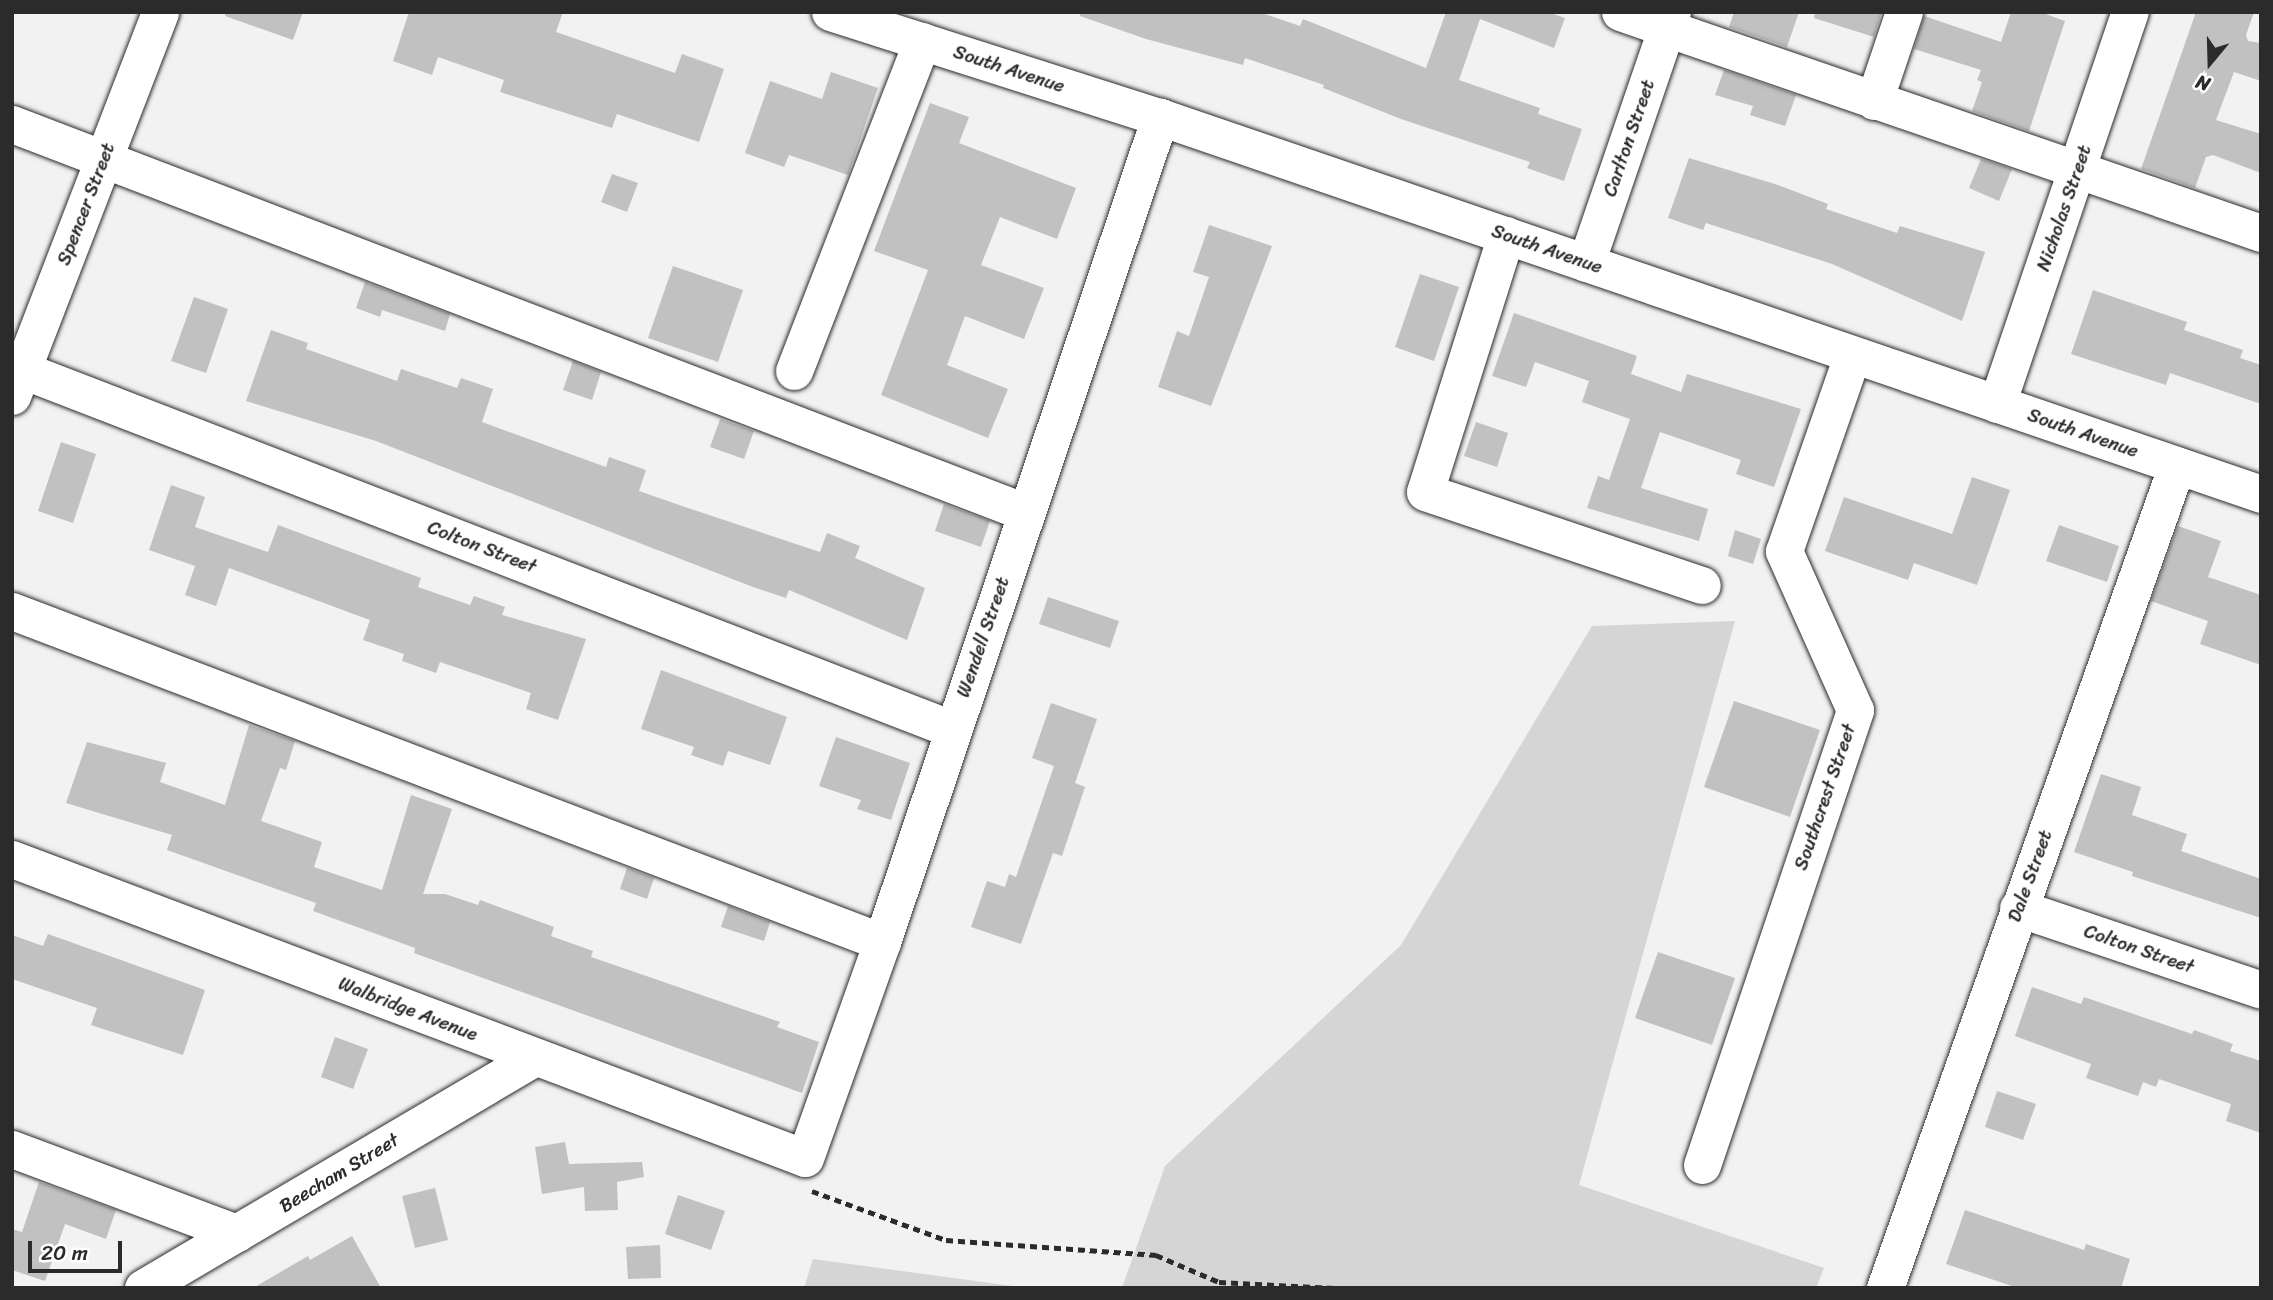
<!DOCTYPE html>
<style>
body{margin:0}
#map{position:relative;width:2273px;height:1300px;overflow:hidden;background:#f2f2f2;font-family:Sriracha,sans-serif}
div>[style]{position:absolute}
.green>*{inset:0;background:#d5d5d5}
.building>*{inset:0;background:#c1c1c1}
.path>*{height:4.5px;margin-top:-2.25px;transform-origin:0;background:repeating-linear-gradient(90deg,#2b2b2b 0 7px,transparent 0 12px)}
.roads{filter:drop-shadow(0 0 2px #2b2b2b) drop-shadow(0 0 2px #2b2b2b)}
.minor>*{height:37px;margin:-18.5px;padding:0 18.5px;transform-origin:18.5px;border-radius:18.5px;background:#fff}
span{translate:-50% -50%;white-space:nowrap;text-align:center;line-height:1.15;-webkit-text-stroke:5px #fff;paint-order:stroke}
.street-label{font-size:19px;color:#2b2b2b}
.frame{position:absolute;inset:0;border:14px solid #2b2b2b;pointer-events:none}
.north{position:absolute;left:2175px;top:28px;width:70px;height:70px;-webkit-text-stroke:5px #fff;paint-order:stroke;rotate:199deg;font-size:19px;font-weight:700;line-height:28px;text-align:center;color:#2b2b2b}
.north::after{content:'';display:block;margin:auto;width:24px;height:32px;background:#2b2b2b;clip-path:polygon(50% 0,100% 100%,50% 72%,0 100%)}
.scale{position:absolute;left:28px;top:1241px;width:94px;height:32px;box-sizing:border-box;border:4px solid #2b2b2b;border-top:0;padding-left:9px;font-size:21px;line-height:24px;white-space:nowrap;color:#2b2b2b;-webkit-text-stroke:5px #fff;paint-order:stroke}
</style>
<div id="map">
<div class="green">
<div style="clip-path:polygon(1735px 621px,1579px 1185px,1824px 1268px,1816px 1288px,1122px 1288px,1165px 1166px,1401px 945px,1592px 626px)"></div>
<div style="clip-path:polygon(813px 1259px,1027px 1288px,804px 1288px)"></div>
</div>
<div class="building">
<div style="clip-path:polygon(226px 12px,303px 12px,293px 40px,225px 16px)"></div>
<div style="clip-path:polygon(409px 12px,563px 12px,556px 32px,675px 73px,682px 54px,724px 69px,699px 142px,617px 114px,612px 128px,500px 92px,504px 80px,438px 57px,432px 75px,393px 61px)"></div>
<div style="clip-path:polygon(1080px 12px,1259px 12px,1300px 26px,1303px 19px,1426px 68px,1446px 12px,1548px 12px,1565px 18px,1554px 48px,1480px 19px,1459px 80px,1540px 108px,1538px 114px,1582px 129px,1564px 181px,1527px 168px,1530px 162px,1401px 119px,1323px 88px,1324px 85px,1245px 58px,1243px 65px,1146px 39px,1080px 16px)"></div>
<div style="clip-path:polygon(1734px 12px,1799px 12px,1787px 47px,1729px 27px)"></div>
<div style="clip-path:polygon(1815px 12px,1877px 12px,1881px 14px,1874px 37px,1814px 18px)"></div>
<div style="clip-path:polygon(2011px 12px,2040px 12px,2065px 21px,2029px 131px,1972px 111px,1982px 82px,1977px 80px,1981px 70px,1914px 49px,1924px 16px,2001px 42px)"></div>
<div style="clip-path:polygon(2196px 12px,2254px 12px,2246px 35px,2248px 41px,2261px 43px,2261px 81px,2234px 72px,2216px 120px,2261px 134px,2261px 173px,2213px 155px,2206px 157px,2195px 188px,2141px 169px)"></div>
<div style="clip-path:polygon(1724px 70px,1796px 95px,1785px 126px,1750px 115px,1753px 106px,1715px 95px)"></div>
<div style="clip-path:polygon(831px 72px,878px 88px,848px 175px,789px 155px,784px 167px,745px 153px,770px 81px,822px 99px)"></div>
<div style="clip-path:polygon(930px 103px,969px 117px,959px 143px,1076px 188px,1057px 239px,1000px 217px,981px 265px,1044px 288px,1024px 339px,965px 316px,947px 365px,1008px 389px,988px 438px,881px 395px,928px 270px,874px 251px)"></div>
<div style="clip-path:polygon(1689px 158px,1778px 185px,1828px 204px,1826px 209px,1897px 233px,1900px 226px,1985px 252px,1962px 321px,1832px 264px,1706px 223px,1703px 230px,1668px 218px)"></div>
<div style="clip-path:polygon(1981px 159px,2012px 169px,1999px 201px,1969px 188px)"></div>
<div style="clip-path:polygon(612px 174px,638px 183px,627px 212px,601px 202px)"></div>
<div style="clip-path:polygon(1209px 225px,1272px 246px,1211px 406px,1158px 387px,1177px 331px,1189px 336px,1209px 277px,1193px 272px)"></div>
<div style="clip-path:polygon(673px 266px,743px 290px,718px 362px,648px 338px)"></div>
<div style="clip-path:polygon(1420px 274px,1459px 287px,1434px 361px,1395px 347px)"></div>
<div style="clip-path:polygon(365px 282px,450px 314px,445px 331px,382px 310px,380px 317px,356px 308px)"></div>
<div style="clip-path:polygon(2093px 290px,2187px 322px,2184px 330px,2243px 350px,2240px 358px,2261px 365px,2261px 404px,2170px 373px,2166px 385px,2071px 354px)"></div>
<div style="clip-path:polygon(194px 297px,228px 309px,206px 373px,171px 361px)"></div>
<div style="clip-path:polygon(1514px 313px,1637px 356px,1631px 374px,1681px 392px,1687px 374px,1801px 409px,1774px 487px,1736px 474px,1741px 460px,1660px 432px,1641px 488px,1708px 509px,1699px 541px,1587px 508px,1598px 476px,1609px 480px,1630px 419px,1582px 402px,1589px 381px,1535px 362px,1526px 387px,1492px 376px)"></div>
<div style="clip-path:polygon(271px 330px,308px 343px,306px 349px,397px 381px,401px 369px,457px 388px,461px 378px,493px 389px,482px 422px,606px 467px,609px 457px,646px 470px,639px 491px,682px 506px,820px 552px,827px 533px,860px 546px,855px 558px,925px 588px,907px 640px,789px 590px,786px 598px,753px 587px,376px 441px,246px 401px)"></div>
<div style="clip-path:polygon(573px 361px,601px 372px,592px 400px,563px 390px)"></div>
<div style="clip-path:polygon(720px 419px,754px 431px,744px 459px,710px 447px)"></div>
<div style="clip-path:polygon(1476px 422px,1508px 433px,1497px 467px,1464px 456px)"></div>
<div style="clip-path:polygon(61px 442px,96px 454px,73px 523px,38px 511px)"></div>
<div style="clip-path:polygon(1972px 477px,2010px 490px,1977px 585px,1914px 563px,1908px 580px,1825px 551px,1844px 497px,1952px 534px)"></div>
<div style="clip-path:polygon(171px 485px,205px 497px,195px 527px,268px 552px,278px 525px,421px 578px,418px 587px,470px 605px,474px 596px,505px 607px,502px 615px,586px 639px,558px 720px,526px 709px,531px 693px,440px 662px,436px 673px,402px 661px,404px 654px,363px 640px,370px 620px,229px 568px,216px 606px,185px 595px,195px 566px,149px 550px)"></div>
<div style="clip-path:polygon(944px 504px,990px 521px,981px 547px,935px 531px)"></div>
<div style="clip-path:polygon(2059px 525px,2119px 546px,2107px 582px,2046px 561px)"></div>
<div style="clip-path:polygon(2178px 526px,2221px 541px,2208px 577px,2261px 595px,2261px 665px,2200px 644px,2208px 621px,2151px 601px)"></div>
<div style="clip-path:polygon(1735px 530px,1761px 539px,1753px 564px,1728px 556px)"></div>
<div style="clip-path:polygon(1048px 597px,1119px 621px,1110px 648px,1039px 624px)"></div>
<div style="clip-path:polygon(661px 670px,787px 717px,770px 765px,728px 751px,723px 766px,691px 755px,694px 747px,641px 729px)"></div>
<div style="clip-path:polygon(1734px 701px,1820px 730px,1790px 817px,1704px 787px)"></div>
<div style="clip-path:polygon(1051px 703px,1097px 719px,1075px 783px,1085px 787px,1062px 856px,1053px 853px,1021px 944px,971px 927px,987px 881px,1005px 887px,1009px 874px,1016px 877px,1054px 766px,1032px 758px)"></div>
<div style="clip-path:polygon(249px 725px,295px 741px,286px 770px,280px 768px,261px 821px,322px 842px,314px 867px,382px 890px,411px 795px,452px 809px,423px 894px,445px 894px,478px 905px,480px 900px,554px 927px,551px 936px,593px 951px,591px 957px,780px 1022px,777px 1027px,819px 1042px,802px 1093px,414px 953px,415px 948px,313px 911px,316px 903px,167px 850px,172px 835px,66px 803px,87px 742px,166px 763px,160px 782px,225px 805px)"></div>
<div style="clip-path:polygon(836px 737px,910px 763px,891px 820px,857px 809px,861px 800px,819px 786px)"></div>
<div style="clip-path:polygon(2101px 774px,2141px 787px,2132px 815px,2187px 834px,2181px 851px,2261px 879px,2261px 918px,2132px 876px,2133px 872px,2074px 852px)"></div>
<div style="clip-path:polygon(627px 868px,654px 878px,647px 899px,620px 889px)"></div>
<div style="clip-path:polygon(728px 906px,770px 922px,764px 941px,721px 927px)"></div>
<div style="clip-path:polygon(48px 934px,205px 990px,183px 1055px,91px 1025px,97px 1008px,12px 979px,12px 935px,43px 946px)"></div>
<div style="clip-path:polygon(1658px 952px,1735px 978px,1712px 1045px,1635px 1018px)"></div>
<div style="clip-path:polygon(2032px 987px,2081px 1004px,2084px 997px,2192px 1034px,2194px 1030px,2233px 1044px,2230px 1051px,2261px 1061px,2261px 1133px,2226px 1121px,2231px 1104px,2159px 1079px,2156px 1087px,2143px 1082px,2138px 1096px,2086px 1078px,2091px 1064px,2015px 1036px)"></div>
<div style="clip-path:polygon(335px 1037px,368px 1049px,353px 1089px,321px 1077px)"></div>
<div style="clip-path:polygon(1997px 1091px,2036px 1104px,2023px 1140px,1985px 1127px)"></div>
<div style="clip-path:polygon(565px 1142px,569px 1164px,642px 1162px,644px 1177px,617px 1182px,618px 1210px,585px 1211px,584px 1187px,542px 1194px,535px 1147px)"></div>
<div style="clip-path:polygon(39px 1182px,116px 1210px,106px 1239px,65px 1224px,45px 1281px,12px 1270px,12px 1229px,22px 1232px)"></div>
<div style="clip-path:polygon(435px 1188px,448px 1240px,415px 1248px,402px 1196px)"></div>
<div style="clip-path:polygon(678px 1195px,725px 1211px,711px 1250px,665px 1234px)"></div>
<div style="clip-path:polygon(1965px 1210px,2084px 1250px,2086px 1244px,2130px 1259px,2121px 1288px,2018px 1288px,1946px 1264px)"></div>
<div style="clip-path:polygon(352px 1236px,381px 1288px,253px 1288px,308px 1256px,310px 1260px)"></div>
<div style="clip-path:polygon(660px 1245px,661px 1278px,628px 1279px,626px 1247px)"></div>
</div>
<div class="path">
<div style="left:812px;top:1191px;width:143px;rotate:20.1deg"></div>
<div style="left:946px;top:1240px;width:211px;rotate:4.1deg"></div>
<div style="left:1156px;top:1255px;width:69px;rotate:23.2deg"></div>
<div style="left:1219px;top:1282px;width:116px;rotate:3deg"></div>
</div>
<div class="roads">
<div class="minor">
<div style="left:830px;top:12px;width:346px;rotate:17.7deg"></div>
<div style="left:1160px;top:117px;width:1164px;rotate:18.9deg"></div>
<div style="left:1620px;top:12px;width:678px;rotate:19.02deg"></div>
<div style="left:1874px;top:101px;width:94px;rotate:-71.4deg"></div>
<div style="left:12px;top:124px;width:1085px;rotate:20.96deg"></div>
<div style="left:1506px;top:235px;width:269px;rotate:107.5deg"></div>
<div style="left:1425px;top:492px;width:292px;rotate:18.6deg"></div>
<div style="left:1586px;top:263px;width:265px;rotate:-71.1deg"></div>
<div style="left:12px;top:366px;width:1008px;rotate:21.12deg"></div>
<div style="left:794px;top:371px;width:354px;rotate:-68.8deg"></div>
<div style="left:12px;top:396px;width:412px;rotate:-68.9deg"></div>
<div style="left:1997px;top:404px;width:414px;rotate:-71.3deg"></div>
<div style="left:12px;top:611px;width:931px;rotate:20.83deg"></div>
<div style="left:12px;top:859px;width:847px;rotate:20.66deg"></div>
<div style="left:805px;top:1158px;width:229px;rotate:-70.4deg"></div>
<div style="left:882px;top:942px;width:871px;rotate:-71.38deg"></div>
<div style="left:2018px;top:908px;width:256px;rotate:18.6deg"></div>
<div style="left:12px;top:1149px;width:240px;rotate:20.5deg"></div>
<div style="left:1702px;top:1165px;width:480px;rotate:-71.4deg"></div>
<div style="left:1855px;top:710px;width:174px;rotate:-114.1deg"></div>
<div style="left:1784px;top:551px;width:207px;rotate:-70.8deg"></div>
<div style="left:143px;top:1288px;width:455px;rotate:-30.5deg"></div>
<div style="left:1885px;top:1288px;width:873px;rotate:-70.47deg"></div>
</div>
</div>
<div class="street-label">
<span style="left:1009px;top:69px;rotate:18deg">South Avenue</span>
<span style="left:1629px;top:138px;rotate:-71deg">Carlton Street</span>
<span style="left:86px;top:204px;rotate:-69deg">Spencer Street</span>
<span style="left:2064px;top:208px;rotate:-71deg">Nicholas Street</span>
<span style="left:1547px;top:249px;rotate:19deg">South Avenue</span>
<span style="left:2083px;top:433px;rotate:19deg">South Avenue</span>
<span style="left:482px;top:547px;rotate:21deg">Colton Street</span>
<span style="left:983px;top:637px;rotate:-71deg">Wendell Street</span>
<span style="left:1825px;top:797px;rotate:-71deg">Southcrest Street</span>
<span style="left:2030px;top:876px;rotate:-70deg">Dale Street</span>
<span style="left:2139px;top:949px;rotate:19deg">Colton Street</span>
<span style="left:408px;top:1009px;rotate:21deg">Walbridge Avenue</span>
<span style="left:339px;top:1173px;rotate:-31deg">Beecham Street</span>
</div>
<div class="frame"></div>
<div class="north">N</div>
<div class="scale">20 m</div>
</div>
